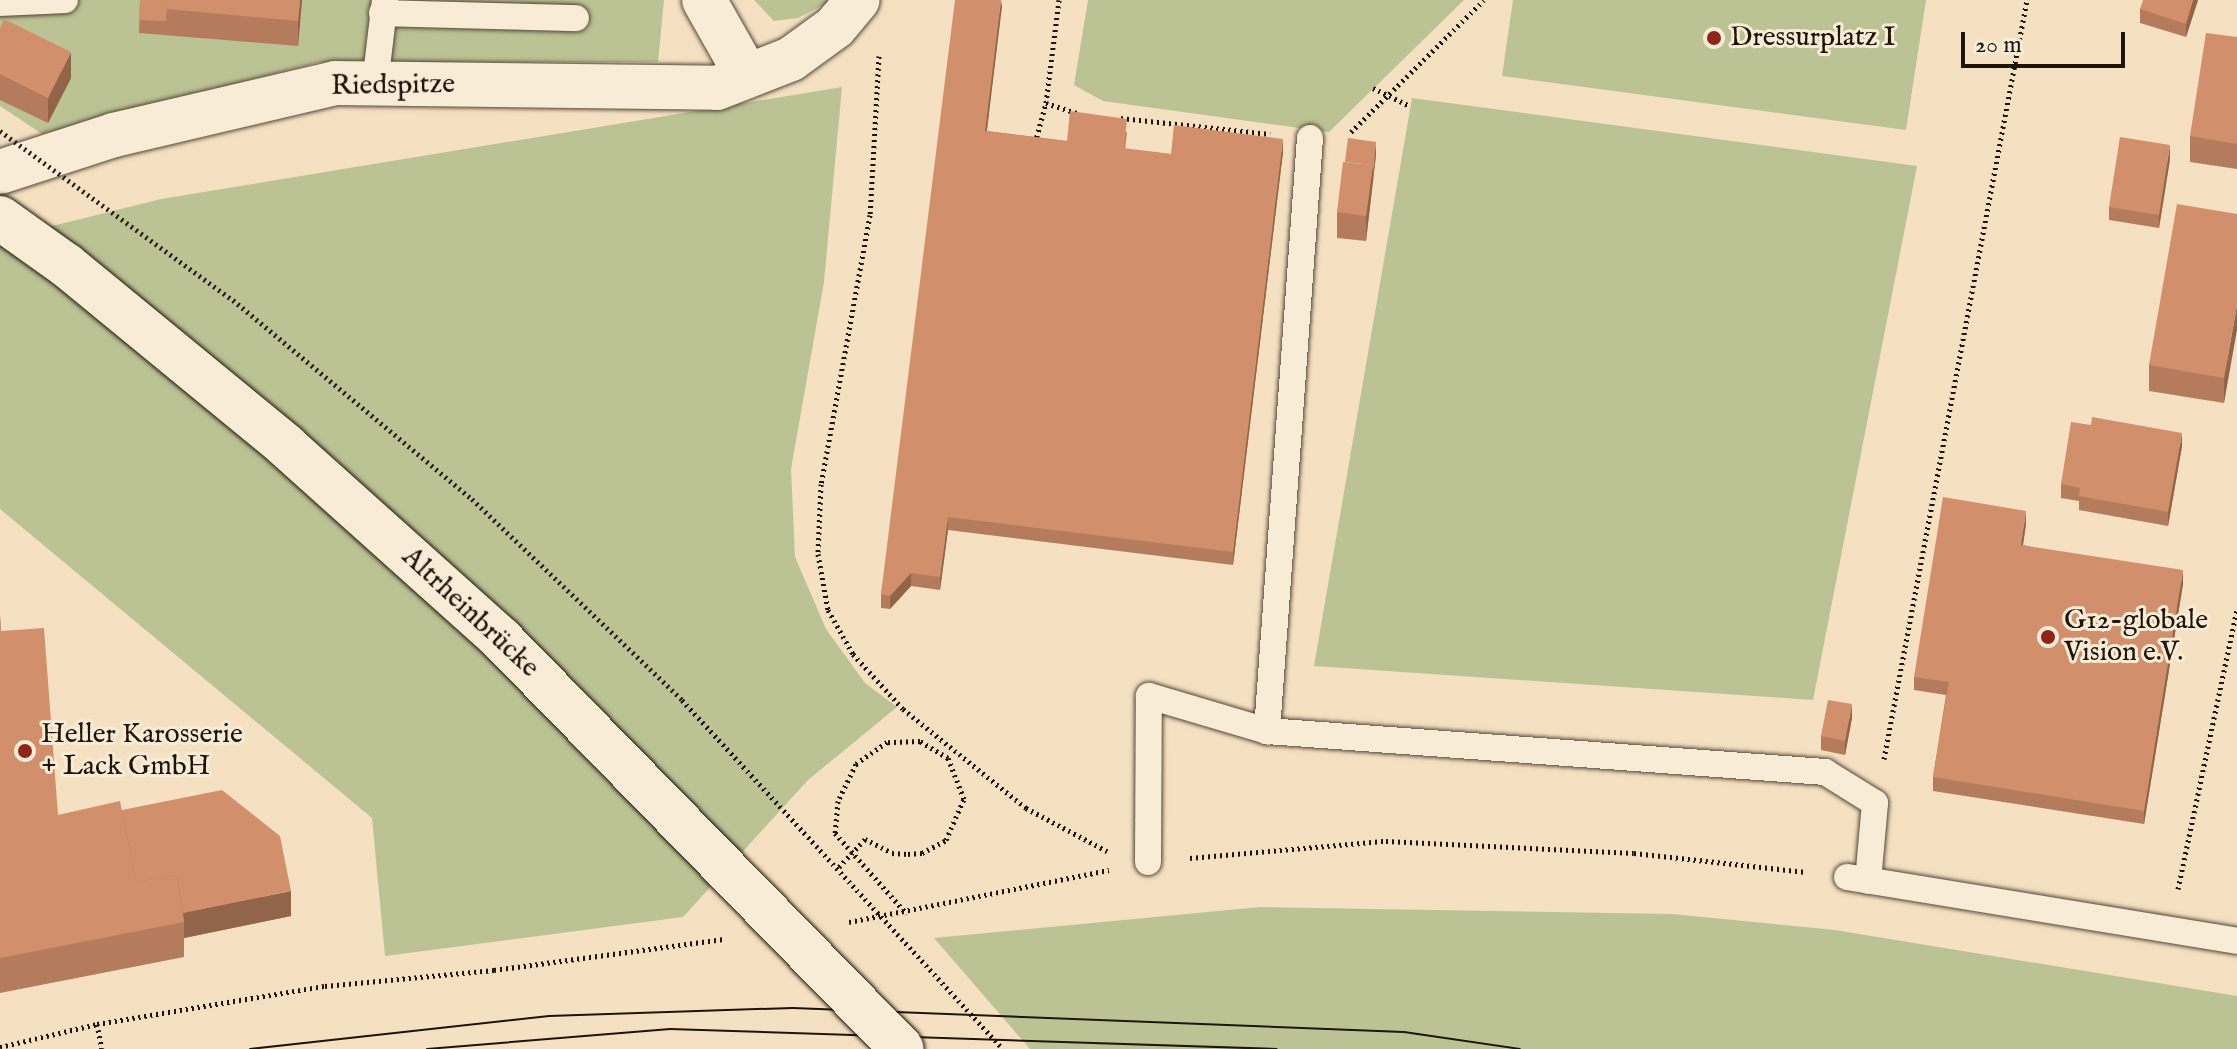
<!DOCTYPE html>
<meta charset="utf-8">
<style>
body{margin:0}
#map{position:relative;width:2237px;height:1049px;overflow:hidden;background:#f5e1c2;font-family:"IM FELL English",serif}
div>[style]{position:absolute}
.green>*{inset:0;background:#bbc394}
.path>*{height:5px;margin-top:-2.5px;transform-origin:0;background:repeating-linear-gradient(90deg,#1e1409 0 2px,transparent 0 6px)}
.roads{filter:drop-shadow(0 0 2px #544737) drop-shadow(0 0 2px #544737)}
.lane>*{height:26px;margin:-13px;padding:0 13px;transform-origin:13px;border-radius:13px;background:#f8ecd7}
.street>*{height:44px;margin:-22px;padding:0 22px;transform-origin:22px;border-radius:22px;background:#f8ecd7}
.tram>*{height:2px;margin:-1px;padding:0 1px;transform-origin:1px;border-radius:1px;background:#1e1409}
.path-bridge>*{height:5px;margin-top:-2.5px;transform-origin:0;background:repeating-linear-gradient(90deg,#1e1409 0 2px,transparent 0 6px)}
.bridges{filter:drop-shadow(0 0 2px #1e1409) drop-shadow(0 0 2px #1e1409)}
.secondary-bridge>*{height:44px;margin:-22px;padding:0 22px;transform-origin:22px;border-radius:22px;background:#f8ecd7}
.wall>*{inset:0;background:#b47c5c}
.shaded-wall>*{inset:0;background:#92654b}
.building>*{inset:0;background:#d1906b}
.dots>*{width:22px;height:22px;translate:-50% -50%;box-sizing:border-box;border:4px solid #f8ecd7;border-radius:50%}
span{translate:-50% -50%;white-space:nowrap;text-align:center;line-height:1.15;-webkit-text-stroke:6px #f8ecd7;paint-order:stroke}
.poi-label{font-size:28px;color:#1e1409}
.left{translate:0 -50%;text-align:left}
.street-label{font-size:28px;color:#1e1409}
.scale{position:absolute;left:1961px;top:32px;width:164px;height:36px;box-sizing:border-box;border:4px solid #1e1409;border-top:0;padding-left:10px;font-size:24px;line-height:28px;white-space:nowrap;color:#1e1409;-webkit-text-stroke:6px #f8ecd7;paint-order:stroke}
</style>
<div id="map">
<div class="green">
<div style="clip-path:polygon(0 0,664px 0,658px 62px,319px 62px,42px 134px,0 106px)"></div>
<div style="clip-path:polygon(754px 0,833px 0,798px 18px,774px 21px)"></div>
<div style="clip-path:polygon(1088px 0,1464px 0,1329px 132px,1103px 101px,1074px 85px)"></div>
<div style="clip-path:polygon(1513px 0,1926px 0,1906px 130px,1502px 76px)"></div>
<div style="clip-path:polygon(842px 87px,824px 282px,791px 469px,795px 557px,826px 629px,865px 683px,897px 707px,808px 780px,683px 917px,385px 956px,372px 818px,0 509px,0 239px,161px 199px)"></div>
<div style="clip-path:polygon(1412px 98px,1917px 166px,1813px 700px,1314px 666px)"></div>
<div style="clip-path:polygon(1260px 907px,1672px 914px,1835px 930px,2237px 996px,2237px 1049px,1030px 1049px,934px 938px)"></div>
</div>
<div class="path">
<div style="left:879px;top:56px;width:159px;rotate:93.2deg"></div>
<div style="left:870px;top:215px;width:273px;rotate:100.3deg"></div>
<div style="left:821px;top:484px;width:70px;rotate:92.5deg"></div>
<div style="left:818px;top:554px;width:57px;rotate:79.9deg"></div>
<div style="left:828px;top:610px;width:51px;rotate:60.4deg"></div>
<div style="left:853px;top:654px;width:74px;rotate:47.7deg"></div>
<div style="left:903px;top:709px;width:158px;rotate:38.8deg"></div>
<div style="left:1026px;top:808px;width:92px;rotate:28deg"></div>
<div style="left:1373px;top:88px;width:41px;rotate:25.9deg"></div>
<div style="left:1046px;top:103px;width:104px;rotate:-82.8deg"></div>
<div style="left:1121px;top:118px;width:150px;rotate:6.1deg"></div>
<div style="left:1351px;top:132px;width:187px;rotate:-44.8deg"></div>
<div style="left:1035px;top:143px;width:41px;rotate:-74.6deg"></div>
<div style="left:1046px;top:103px;width:32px;rotate:18deg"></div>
<div style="left:1884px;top:759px;width:772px;rotate:-79.33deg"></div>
<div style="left:865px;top:839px;width:30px;rotate:27deg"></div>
<div style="left:892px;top:853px;width:16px;rotate:4deg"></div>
<div style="left:908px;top:854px;width:14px;rotate:-4deg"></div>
<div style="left:922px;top:853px;width:27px;rotate:-28deg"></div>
<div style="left:946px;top:840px;width:45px;rotate:-66.3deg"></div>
<div style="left:964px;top:799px;width:44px;rotate:-111.3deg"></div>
<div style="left:948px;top:758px;width:33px;rotate:-149deg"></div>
<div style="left:920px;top:741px;width:33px;rotate:178deg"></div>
<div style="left:887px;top:742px;width:38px;rotate:145deg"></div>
<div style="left:856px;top:764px;width:41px;rotate:115.9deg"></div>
<div style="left:838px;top:801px;width:32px;rotate:95deg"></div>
<div style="left:835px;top:833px;width:108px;rotate:48.4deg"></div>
<div style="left:1190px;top:858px;width:197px;rotate:-5deg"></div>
<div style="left:1386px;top:841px;width:248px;rotate:2.8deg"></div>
<div style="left:1634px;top:853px;width:173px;rotate:6.3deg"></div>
<div style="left:2178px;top:889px;width:287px;rotate:-78.1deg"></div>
<div style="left:849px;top:922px;width:265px;rotate:-11.3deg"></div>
<div style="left:97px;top:1024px;width:25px;rotate:79deg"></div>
<div style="left:0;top:1047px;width:100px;rotate:-13.3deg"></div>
<div style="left:97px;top:1024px;width:231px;rotate:-9.5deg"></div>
<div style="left:325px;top:986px;width:170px;rotate:-5.4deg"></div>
<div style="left:494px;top:970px;width:232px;rotate:-7.7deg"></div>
</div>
<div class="roads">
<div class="lane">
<div style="left:0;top:3px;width:65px;rotate:-2.6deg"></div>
<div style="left:382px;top:13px;width:194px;rotate:1.5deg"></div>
<div style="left:375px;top:84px;width:85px;rotate:-83.2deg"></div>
<div style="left:1310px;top:138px;width:595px;rotate:94.15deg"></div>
<div style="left:1267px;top:731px;width:560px;rotate:4.2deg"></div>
<div style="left:1825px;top:772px;width:59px;rotate:31.8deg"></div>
<div style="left:1875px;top:803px;width:78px;rotate:95.1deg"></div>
<div style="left:1148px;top:862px;width:166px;rotate:-89.7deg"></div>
<div style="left:1149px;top:696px;width:123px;rotate:16.5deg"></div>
<div style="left:1847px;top:877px;width:395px;rotate:9.3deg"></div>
</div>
<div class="street">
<div style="left:704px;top:0;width:87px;rotate:60.5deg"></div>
<div style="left:0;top:172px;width:120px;rotate:-18deg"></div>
<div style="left:114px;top:135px;width:227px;rotate:-13.2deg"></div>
<div style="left:335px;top:83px;width:382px;rotate:0.7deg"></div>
<div style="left:717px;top:88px;width:79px;rotate:-21.4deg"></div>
<div style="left:791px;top:59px;width:54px;rotate:-36deg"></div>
<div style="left:835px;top:27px;width:35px;rotate:-50deg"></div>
</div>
</div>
<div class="tram">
<div style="left:250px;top:1049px;width:301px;rotate:-6.3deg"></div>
<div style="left:549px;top:1016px;width:244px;rotate:-1.9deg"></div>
<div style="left:793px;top:1008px;width:611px;rotate:2.25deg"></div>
<div style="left:1404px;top:1032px;width:117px;rotate:8.3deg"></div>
<div style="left:427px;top:1049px;width:244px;rotate:-4.7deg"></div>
<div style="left:670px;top:1029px;width:607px;rotate:1.89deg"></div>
</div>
<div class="path-bridge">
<div style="left:0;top:131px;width:288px;rotate:36deg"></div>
<div style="left:233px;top:300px;width:311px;rotate:39.8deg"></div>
<div style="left:472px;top:499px;width:291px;rotate:43.7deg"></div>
<div style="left:682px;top:700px;width:474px;rotate:47.4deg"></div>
<div style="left:839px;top:867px;width:38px;rotate:-47deg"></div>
</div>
<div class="bridges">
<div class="secondary-bridge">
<div style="left:0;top:218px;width:81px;rotate:35.5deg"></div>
<div style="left:66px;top:265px;width:285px;rotate:39.4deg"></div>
<div style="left:286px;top:446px;width:289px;rotate:41.9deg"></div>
<div style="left:501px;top:639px;width:573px;rotate:45.64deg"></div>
</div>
</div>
<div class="wall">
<div style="clip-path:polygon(140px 0,302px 0,298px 46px,139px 33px)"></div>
<div style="clip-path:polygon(1002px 0,987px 131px,1067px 141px,1127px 132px,1125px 149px,1171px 154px,1283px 152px,1233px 565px,948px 530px,940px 590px,911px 586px,890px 609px,881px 608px,881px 594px)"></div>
<div style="clip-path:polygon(2198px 0,2186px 37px,2140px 23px,2140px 9px)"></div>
<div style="clip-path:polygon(0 28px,71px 78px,48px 123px,0 100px)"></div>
<div style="clip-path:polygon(2237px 37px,2237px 169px,2190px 162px,2190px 136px)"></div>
<div style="clip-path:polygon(1376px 155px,1366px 241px,1337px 238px,1337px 212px)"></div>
<div style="clip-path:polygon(2170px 159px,2159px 228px,2109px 220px,2109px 207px)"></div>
<div style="clip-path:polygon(2237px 214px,2224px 403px,2149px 391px,2149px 365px)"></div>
<div style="clip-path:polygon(2182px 446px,2168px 526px,2079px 510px,2079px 501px,2061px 498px,2061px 484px)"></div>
<div style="clip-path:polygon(2026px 524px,2023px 545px,2183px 584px,2144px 824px,1933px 791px,1933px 777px,1946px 695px,1914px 690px,1914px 677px)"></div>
<div style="clip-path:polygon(0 615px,1px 631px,58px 815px,122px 810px,291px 916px,184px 938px,184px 957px,0 993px)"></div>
<div style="clip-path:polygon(1852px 718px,1845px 755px,1821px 750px,1821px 736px)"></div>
</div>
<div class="shaded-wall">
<div style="clip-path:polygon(300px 0,302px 0,298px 46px,298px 21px)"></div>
<div style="clip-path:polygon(1001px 0,1002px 7px,985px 145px,985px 131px)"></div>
<div style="clip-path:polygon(2193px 0,2198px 0,2186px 37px,2186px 24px)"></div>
<div style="clip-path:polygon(71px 52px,71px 78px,48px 123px,48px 98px)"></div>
<div style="clip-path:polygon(1283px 139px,1283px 152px,1233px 565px,1233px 552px)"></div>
<div style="clip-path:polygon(1376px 142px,1376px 155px,1366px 241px,1366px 216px)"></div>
<div style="clip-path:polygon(2170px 145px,2170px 159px,2159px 228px,2159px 215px)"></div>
<div style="clip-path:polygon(2237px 305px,2237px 330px,2224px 403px,2224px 378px)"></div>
<div style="clip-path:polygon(2182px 433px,2182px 446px,2168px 526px,2168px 512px)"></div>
<div style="clip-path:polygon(2026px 511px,2026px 524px,2021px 558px,2021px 545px)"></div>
<div style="clip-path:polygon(948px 517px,948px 530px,940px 590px,940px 577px)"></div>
<div style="clip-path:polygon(2183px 570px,2183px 584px,2144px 824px,2144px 811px)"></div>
<div style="clip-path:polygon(911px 573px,911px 586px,890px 609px,890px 596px)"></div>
<div style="clip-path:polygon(1852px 704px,1852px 718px,1845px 755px,1845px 741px)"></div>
<div style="clip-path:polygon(291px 891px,291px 916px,184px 938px,184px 922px,183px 913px)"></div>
</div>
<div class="building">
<div style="clip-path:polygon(140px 0,167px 0,166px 21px,139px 20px)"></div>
<div style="clip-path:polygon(167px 0,300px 0,298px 21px,166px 9px)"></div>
<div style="clip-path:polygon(955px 0,1001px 0,985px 131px,1067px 141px,1070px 111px,1127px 119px,1124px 148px,1171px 154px,1174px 125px,1283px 139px,1233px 552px,948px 517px,940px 577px,911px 573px,890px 596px,881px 594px)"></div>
<div style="clip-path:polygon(2143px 0,2193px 0,2186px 24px,2140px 9px)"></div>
<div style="clip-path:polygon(4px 19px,71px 52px,48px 98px,0 74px,0 28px)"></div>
<div style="clip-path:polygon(2206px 33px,2237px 37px,2237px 144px,2190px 136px)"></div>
<div style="clip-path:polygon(2120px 137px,2170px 145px,2159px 215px,2109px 207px)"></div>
<div style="clip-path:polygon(1348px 138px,1376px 142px,1373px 177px,1373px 165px,1345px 162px)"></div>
<div style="clip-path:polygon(1343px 162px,1373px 165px,1366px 216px,1337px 212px)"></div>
<div style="clip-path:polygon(2177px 204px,2237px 214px,2237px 305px,2224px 378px,2149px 365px)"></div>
<div style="clip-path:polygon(2092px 417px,2182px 433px,2168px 512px,2079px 496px,2080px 488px,2061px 484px,2071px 422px,2091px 425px)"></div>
<div style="clip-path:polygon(1943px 497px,2026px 511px,2021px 545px,2183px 570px,2144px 811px,1933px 777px,1949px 682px,1914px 677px)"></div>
<div style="clip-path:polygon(0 615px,1px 631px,44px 628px,58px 815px,120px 801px,136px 882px,177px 875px,184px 922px,0 958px)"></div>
<div style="clip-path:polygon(1828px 700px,1852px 704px,1845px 741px,1821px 736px)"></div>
<div style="clip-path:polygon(222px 790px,280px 836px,291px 891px,183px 913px,177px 875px,136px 882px,122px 810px)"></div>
</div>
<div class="dots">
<div style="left:1714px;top:38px;background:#8f2418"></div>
<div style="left:2048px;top:637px;background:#8f2418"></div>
<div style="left:25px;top:751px;background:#8f2418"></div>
</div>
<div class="poi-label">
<span class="left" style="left:1730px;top:38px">Dressurplatz I</span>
<span class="left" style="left:2064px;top:637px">G12-globale<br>Vision e.V.</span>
<span class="left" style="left:41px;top:751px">Heller Karosserie<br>+ Lack GmbH</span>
</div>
<div class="street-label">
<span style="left:393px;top:86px;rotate:-1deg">Riedspitze</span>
<span style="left:470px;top:613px;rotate:43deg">Altrheinbrücke</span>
</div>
<div class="scale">20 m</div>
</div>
